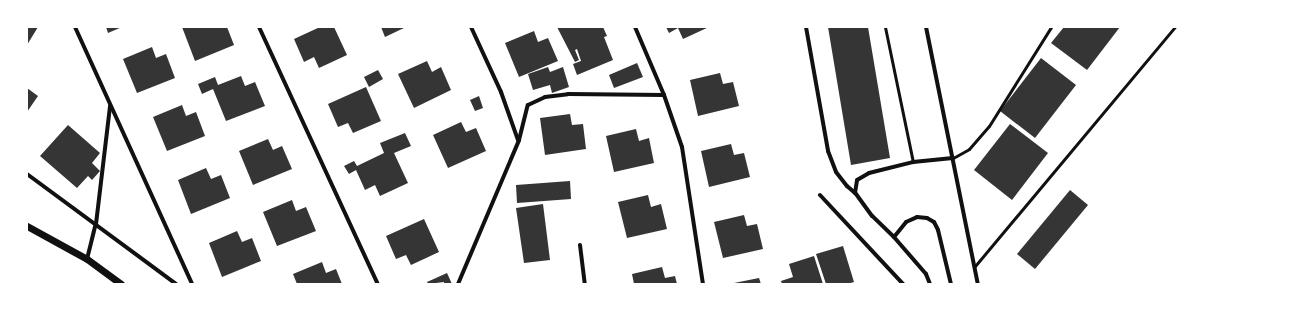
<!DOCTYPE html>
<style>
body{margin:0}
#map{position:relative;width:1293px;height:311px;overflow:hidden;background:#fff;font-family:"Source Sans 3",sans-serif}
div>[style]{position:absolute}
.building>*{inset:0;background:#353535}
.service>*{height:3px;margin:-1.5px;padding:0 1.5px;transform-origin:1.5px;border-radius:1.5px;background:#111}
.minor>*{height:4px;margin:-2px;padding:0 2px;transform-origin:2px;border-radius:2px;background:#111}
.tertiary>*{height:7px;margin:-3.5px;padding:0 3.5px;transform-origin:3.5px;border-radius:3.5px;background:#111}
span{translate:-50% -50%;white-space:nowrap;text-align:center;line-height:1.15;-webkit-text-stroke:4px #fff;paint-order:stroke}
.frame{position:absolute;inset:0;border:28px solid #fff;pointer-events:none}
</style>
<div id="map">
<div class="building">
<div style="clip-path:polygon(27px 27px,38px 27px,27px 45px)"></div>
<div style="clip-path:polygon(106px 27px,122px 27px,108px 33px)"></div>
<div style="clip-path:polygon(182px 27px,227px 27px,234px 45px,195px 61px)"></div>
<div style="clip-path:polygon(320px 27px,334px 27px,347px 55px,319px 68px,314px 57px,304px 62px,294px 39px)"></div>
<div style="clip-path:polygon(381px 27px,406px 27px,385px 37px)"></div>
<div style="clip-path:polygon(557px 27px,603px 27px,607px 36px,604px 37px,613px 60px,577px 75px,573px 64px,581px 61px,577px 49px,575px 50px,579px 60px,575px 62px)"></div>
<div style="clip-path:polygon(666px 27px,709px 27px,683px 39px,678px 28px,669px 33px)"></div>
<div style="clip-path:polygon(828px 27px,868px 27px,890px 158px,851px 165px)"></div>
<div style="clip-path:polygon(1064px 27px,1120px 27px,1087px 70px,1051px 43px)"></div>
<div style="clip-path:polygon(534px 31px,538px 42px,548px 38px,558px 61px,519px 77px,505px 43px)"></div>
<div style="clip-path:polygon(152px 47px,156px 58px,166px 54px,175px 78px,137px 93px,123px 59px)"></div>
<div style="clip-path:polygon(1041px 58px,1076px 85px,1035px 138px,1000px 111px)"></div>
<div style="clip-path:polygon(427px 61px,432px 72px,441px 67px,451px 90px,414px 108px,398px 74px)"></div>
<div style="clip-path:polygon(637px 63px,643px 77px,614px 88px,609px 75px)"></div>
<div style="clip-path:polygon(548px 67px,550px 72px,563px 67px,569px 87px,552px 93px,550px 85px,533px 90px,528px 74px)"></div>
<div style="clip-path:polygon(378px 70px,383px 79px,369px 87px,364px 77px)"></div>
<div style="clip-path:polygon(720px 73px,723px 84px,733px 82px,739px 106px,698px 116px,690px 80px)"></div>
<div style="clip-path:polygon(241px 76px,245px 86px,255px 82px,265px 106px,226px 121px,213px 89px,202px 94px,198px 84px,215px 77px,218px 85px)"></div>
<div style="clip-path:polygon(366px 87px,381px 121px,353px 133px,348px 123px,338px 127px,328px 104px)"></div>
<div style="clip-path:polygon(27px 88px,38px 96px,27px 112px)"></div>
<div style="clip-path:polygon(479px 96px,483px 108px,475px 111px,470px 100px)"></div>
<div style="clip-path:polygon(182px 105px,186px 116px,196px 112px,205px 136px,167px 151px,153px 117px)"></div>
<div style="clip-path:polygon(570px 114px,572px 125px,583px 124px,586px 149px,545px 155px,540px 118px)"></div>
<div style="clip-path:polygon(461px 122px,466px 132px,476px 128px,486px 151px,448px 168px,433px 135px)"></div>
<div style="clip-path:polygon(1010px 124px,1048px 153px,1012px 200px,974px 170px)"></div>
<div style="clip-path:polygon(68px 125px,100px 153px,92px 163px,100px 171px,92px 180px,88px 176px,77px 188px,40px 156px)"></div>
<div style="clip-path:polygon(636px 129px,639px 141px,649px 138px,654px 163px,614px 172px,606px 136px)"></div>
<div style="clip-path:polygon(405px 133px,411px 146px,394px 153px,408px 183px,380px 196px,375px 185px,365px 190px,356px 170px,349px 174px,344px 166px,354px 161px,357px 166px,384px 153px,380px 143px)"></div>
<div style="clip-path:polygon(268px 139px,273px 150px,282px 146px,292px 169px,253px 185px,239px 151px)"></div>
<div style="clip-path:polygon(731px 144px,734px 155px,744px 153px,750px 177px,709px 187px,701px 151px)"></div>
<div style="clip-path:polygon(206px 168px,211px 179px,221px 175px,230px 198px,191px 214px,178px 180px)"></div>
<div style="clip-path:polygon(570px 181px,571px 199px,517px 203px,516px 185px)"></div>
<div style="clip-path:polygon(1070px 190px,1088px 205px,1035px 269px,1017px 254px)"></div>
<div style="clip-path:polygon(648px 195px,651px 207px,661px 204px,667px 229px,627px 238px,618px 202px)"></div>
<div style="clip-path:polygon(292px 200px,296px 211px,306px 207px,316px 231px,277px 246px,263px 212px)"></div>
<div style="clip-path:polygon(543px 204px,550px 260px,524px 263px,516px 208px)"></div>
<div style="clip-path:polygon(744px 215px,747px 226px,757px 224px,763px 249px,723px 258px,714px 222px)"></div>
<div style="clip-path:polygon(424px 219px,439px 252px,411px 265px,406px 255px,396px 259px,386px 236px)"></div>
<div style="clip-path:polygon(237px 231px,242px 242px,252px 238px,261px 261px,222px 277px,209px 243px)"></div>
<div style="clip-path:polygon(843px 246px,854px 282px,847px 284px,826px 284px,816px 254px)"></div>
<div style="clip-path:polygon(814px 256px,823px 284px,782px 284px,781px 281px,793px 277px,789px 264px)"></div>
<div style="clip-path:polygon(322px 262px,326px 273px,336px 269px,342px 284px,297px 284px,293px 274px)"></div>
<div style="clip-path:polygon(662px 267px,665px 278px,675px 276px,677px 284px,634px 284px,632px 274px)"></div>
<div style="clip-path:polygon(447px 273px,452px 284px,444px 284px,444px 282px,428px 284px,427px 282px)"></div>
<div style="clip-path:polygon(759px 278px,761px 284px,734px 284px,734px 283px)"></div>
</div>
<div class="service">
<div style="left:885px;top:27px;width:138px;rotate:78.3deg"></div>
<div style="left:953px;top:158px;width:18px;rotate:-29deg"></div>
<div style="left:969px;top:149px;width:30px;rotate:-49deg"></div>
<div style="left:989px;top:126px;width:117px;rotate:-57.9deg"></div>
<div style="left:975px;top:266px;width:312px;rotate:-50.1deg"></div>
</div>
<div class="minor">
<div style="left:75px;top:27px;width:282px;rotate:65.5deg"></div>
<div style="left:259px;top:27px;width:283px;rotate:65.2deg"></div>
<div style="left:471px;top:27px;width:72px;rotate:65.2deg"></div>
<div style="left:501px;top:92px;width:51px;rotate:70.5deg"></div>
<div style="left:635px;top:27px;width:74px;rotate:66.9deg"></div>
<div style="left:664px;top:95px;width:55px;rotate:70.9deg"></div>
<div style="left:682px;top:147px;width:139px;rotate:81.3deg"></div>
<div style="left:806px;top:27px;width:126px;rotate:79.9deg"></div>
<div style="left:828px;top:151px;width:22px;rotate:69deg"></div>
<div style="left:836px;top:172px;width:18px;rotate:52deg"></div>
<div style="left:847px;top:186px;width:11px;rotate:41deg"></div>
<div style="left:926px;top:27px;width:262px;rotate:78.6deg"></div>
<div style="left:27px;top:174px;width:185px;rotate:36.4deg"></div>
<div style="left:820px;top:195px;width:122px;rotate:47deg"></div>
<div style="left:894px;top:237px;width:19px;rotate:-51deg"></div>
<div style="left:906px;top:222px;width:12px;rotate:-24deg"></div>
<div style="left:917px;top:217px;width:10px;rotate:6deg"></div>
<div style="left:927px;top:218px;width:8px;rotate:30deg"></div>
<div style="left:934px;top:222px;width:9px;rotate:63deg"></div>
<div style="left:938px;top:230px;width:56px;rotate:76.5deg"></div>
<div style="left:580px;top:245px;width:39px;rotate:83deg"></div>
<div style="left:87px;top:259px;width:36px;rotate:-76deg"></div>
<div style="left:96px;top:224px;width:119px;rotate:-83.2deg"></div>
<div style="left:458px;top:284px;width:156px;rotate:-67deg"></div>
<div style="left:519px;top:140px;width:36px;rotate:-76deg"></div>
<div style="left:528px;top:105px;width:19px;rotate:-25deg"></div>
<div style="left:545px;top:97px;width:23px;rotate:-7deg"></div>
<div style="left:568px;top:94px;width:96px;rotate:0.6deg"></div>
<div style="left:930px;top:284px;width:11px;rotate:-112deg"></div>
<div style="left:926px;top:274px;width:49px;rotate:-130.9deg"></div>
<div style="left:894px;top:237px;width:30px;rotate:-136deg"></div>
<div style="left:872px;top:216px;width:29px;rotate:-126deg"></div>
<div style="left:855px;top:193px;width:13px;rotate:-81deg"></div>
<div style="left:857px;top:180px;width:14px;rotate:-30deg"></div>
<div style="left:869px;top:173px;width:45px;rotate:-14deg"></div>
<div style="left:913px;top:162px;width:40px;rotate:-5.7deg"></div>
</div>
<div class="tertiary">
<div style="left:27px;top:226px;width:68px;rotate:28.8deg"></div>
<div style="left:87px;top:259px;width:42px;rotate:36.3deg"></div>
</div>
<div class="frame"></div>
</div>
